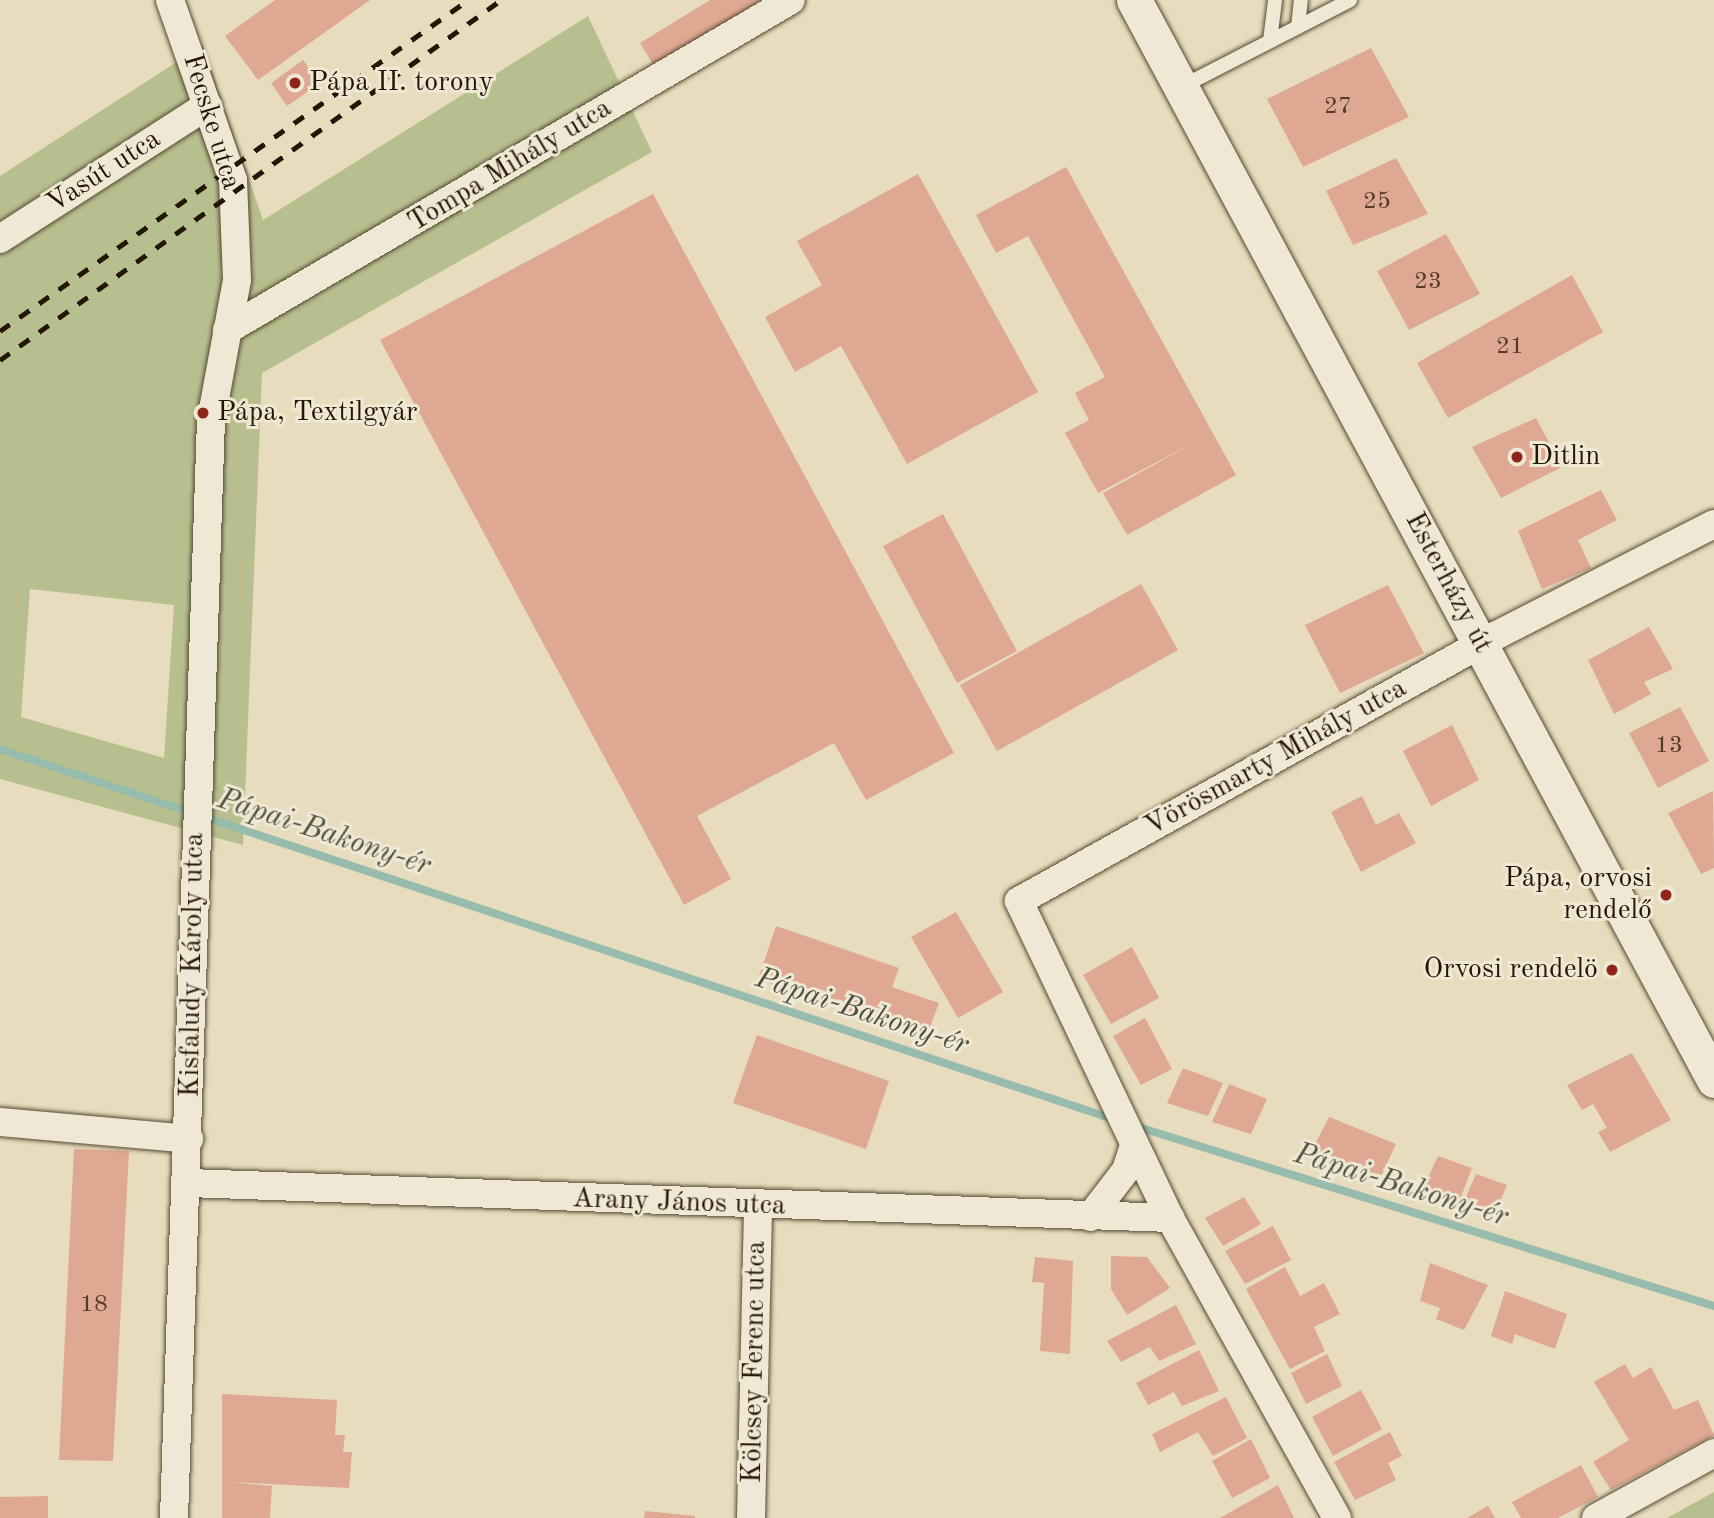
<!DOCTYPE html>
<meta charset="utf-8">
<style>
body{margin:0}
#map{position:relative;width:1714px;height:1518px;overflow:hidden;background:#e7dcbd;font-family:"Old Standard TT",serif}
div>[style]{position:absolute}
.green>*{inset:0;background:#b8bf8f}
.stream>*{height:8px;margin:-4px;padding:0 4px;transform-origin:4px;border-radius:4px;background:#97bcad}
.building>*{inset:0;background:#dfa892}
.roads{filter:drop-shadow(0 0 2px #564832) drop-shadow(0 0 2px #564832)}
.service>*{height:14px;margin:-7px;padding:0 7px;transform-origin:7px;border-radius:7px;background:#efe8d4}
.minor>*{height:28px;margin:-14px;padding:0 14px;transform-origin:14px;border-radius:14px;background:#efe8d4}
.tertiary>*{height:35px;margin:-17.5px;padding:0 17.5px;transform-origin:17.5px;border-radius:17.5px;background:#efe8d4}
.rail>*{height:5px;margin-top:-2.5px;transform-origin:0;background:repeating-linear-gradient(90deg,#251604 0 12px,transparent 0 24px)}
.dots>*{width:19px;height:19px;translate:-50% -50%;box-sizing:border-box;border:4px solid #efe8d4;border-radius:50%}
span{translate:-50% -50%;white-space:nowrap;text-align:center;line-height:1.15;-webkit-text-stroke:6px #efe8d4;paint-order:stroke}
.number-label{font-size:24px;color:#543a28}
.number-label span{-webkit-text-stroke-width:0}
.poi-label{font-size:28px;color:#251604}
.left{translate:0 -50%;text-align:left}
.right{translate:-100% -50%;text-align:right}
.street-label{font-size:28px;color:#251604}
.water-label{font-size:30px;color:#4d503f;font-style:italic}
</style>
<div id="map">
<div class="green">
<div style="clip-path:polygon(evenodd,588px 16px,652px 152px,262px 373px,243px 845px,0 779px,0 176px,203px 45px,263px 220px,588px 16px,30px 589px,174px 605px,164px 758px,21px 717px,30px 589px)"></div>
<div style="clip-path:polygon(1714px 1492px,1714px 1518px,1667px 1518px)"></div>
</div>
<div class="stream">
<div style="left:0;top:749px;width:1176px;rotate:18.39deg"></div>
<div style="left:1135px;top:1126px;width:606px;rotate:17.27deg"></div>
</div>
<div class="building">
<div style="clip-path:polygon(275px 0,370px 0,258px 80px,225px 36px)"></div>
<div style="clip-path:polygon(710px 0,761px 0,654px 66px,640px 43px)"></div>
<div style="clip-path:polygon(1371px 48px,1409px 117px,1303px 167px,1267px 99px)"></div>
<div style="clip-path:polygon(303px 60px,320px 83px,287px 106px,271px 83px)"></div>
<div style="clip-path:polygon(1396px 158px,1428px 214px,1353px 245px,1326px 191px)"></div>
<div style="clip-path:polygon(1066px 167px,1236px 475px,1127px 535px,1103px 493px,1197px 441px,1098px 493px,1065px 433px,1089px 420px,1075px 393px,1105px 377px,1028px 236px,996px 253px,976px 215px)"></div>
<div style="clip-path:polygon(918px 174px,1038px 392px,907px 464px,841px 346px,795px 372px,765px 317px,822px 285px,797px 241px)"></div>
<div style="clip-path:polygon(653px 194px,954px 753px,866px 800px,834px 743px,697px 816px,731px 879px,684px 905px,380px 340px)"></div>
<div style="clip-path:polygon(1446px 234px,1480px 294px,1409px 330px,1377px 271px)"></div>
<div style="clip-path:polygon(1572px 275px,1603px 332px,1448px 418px,1417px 363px)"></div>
<div style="clip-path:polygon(1536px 418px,1562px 467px,1501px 498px,1472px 447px)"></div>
<div style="clip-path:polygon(1601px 490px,1617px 520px,1578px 540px,1591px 568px,1542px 589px,1518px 531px)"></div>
<div style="clip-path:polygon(943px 514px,1017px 651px,957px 683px,883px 546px)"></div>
<div style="clip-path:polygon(1141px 584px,1178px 650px,997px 751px,960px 685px)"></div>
<div style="clip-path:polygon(1388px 585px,1424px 653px,1340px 693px,1305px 625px)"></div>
<div style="clip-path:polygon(1649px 627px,1673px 669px,1644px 682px,1651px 694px,1614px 714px,1588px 660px)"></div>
<div style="clip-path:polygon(1680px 707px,1709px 761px,1658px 788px,1629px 733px)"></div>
<div style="clip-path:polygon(1452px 725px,1479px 780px,1431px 806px,1403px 751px)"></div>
<div style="clip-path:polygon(1713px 791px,1714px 868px,1701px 874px,1668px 813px)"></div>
<div style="clip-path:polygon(1362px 796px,1376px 825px,1399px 813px,1416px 843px,1361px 872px,1331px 812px)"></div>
<div style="clip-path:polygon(956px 912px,1003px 992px,958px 1018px,911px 937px)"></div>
<div style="clip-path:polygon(776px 926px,899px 968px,892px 987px,939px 1003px,926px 1038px,758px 979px)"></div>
<div style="clip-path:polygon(1132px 947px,1159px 998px,1111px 1024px,1083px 975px)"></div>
<div style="clip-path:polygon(1145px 1018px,1172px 1069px,1141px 1085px,1113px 1036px)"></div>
<div style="clip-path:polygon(757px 1035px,889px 1081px,866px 1149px,733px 1103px)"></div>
<div style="clip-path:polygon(1632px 1053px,1671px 1120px,1610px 1152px,1598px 1132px,1607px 1128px,1593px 1104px,1582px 1110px,1567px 1085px)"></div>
<div style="clip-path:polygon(1183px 1068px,1223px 1083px,1208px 1116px,1167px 1103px)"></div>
<div style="clip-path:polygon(1229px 1084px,1267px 1099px,1251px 1134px,1212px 1122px)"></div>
<div style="clip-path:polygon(1329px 1117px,1396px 1144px,1381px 1176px,1312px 1150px)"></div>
<div style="clip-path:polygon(74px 1149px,129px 1151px,113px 1461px,59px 1460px)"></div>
<div style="clip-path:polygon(1438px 1156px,1472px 1168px,1458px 1205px,1422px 1191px)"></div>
<div style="clip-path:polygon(1476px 1174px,1507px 1185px,1494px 1216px,1462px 1206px)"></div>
<div style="clip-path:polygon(1244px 1197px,1261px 1224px,1223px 1246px,1205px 1218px)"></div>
<div style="clip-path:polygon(1273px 1226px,1291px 1260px,1245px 1284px,1225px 1251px)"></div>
<div style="clip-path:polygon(1111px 1256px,1147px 1257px,1170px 1288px,1127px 1315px,1111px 1289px)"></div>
<div style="clip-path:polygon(1035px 1257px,1073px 1261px,1070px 1354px,1040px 1351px,1044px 1283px,1032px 1282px)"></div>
<div style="clip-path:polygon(1430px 1263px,1488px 1285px,1464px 1330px,1436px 1319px,1440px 1308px,1420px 1301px)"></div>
<div style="clip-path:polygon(1285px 1267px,1300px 1296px,1324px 1283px,1340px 1314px,1314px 1327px,1325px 1351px,1290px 1369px,1246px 1289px)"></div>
<div style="clip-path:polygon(1505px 1291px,1567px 1314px,1555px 1349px,1515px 1334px,1512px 1344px,1491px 1336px)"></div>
<div style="clip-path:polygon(1176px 1305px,1196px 1344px,1159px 1361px,1150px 1347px,1121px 1362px,1107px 1341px)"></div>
<div style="clip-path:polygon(1199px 1350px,1219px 1391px,1182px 1406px,1174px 1392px,1148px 1405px,1136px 1383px)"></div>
<div style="clip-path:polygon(1327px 1354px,1342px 1386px,1306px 1404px,1291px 1373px)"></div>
<div style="clip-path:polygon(1625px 1364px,1633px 1378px,1651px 1367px,1674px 1410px,1698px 1400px,1714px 1435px,1611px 1490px,1593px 1462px,1629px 1440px,1594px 1382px)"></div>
<div style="clip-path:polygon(1361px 1390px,1382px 1429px,1333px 1456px,1312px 1417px)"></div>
<div style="clip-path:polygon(222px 1394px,337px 1400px,335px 1435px,345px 1435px,343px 1452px,352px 1452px,349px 1488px,230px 1482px,272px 1486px,270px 1518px,222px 1518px)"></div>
<div style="clip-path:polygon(1226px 1397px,1247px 1438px,1213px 1456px,1198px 1432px,1160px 1452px,1152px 1434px)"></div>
<div style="clip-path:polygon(1390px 1432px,1402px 1456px,1388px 1463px,1396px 1480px,1355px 1500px,1334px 1462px)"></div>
<div style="clip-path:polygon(1251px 1439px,1270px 1478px,1232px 1498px,1212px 1461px)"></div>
<div style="clip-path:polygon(1581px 1465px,1598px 1497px,1558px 1518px,1521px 1518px,1512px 1502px)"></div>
<div style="clip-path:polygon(1278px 1485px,1294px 1518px,1220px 1518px)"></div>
<div style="clip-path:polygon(48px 1496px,48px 1518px,0 1518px,0 1497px)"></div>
<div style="clip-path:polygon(1488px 1506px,1495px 1518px,1467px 1518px)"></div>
<div style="clip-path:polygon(645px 1511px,695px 1516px,695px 1518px,644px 1518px)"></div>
</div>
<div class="roads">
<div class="service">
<div style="left:1298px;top:27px;width:27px;rotate:-84deg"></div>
<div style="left:1270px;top:41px;width:41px;rotate:-83deg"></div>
<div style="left:1181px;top:87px;width:190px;rotate:-27.2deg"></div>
</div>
<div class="minor">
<div style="left:170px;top:0;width:191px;rotate:70.7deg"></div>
<div style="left:233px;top:180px;width:100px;rotate:87.7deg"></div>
<div style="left:237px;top:280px;width:142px;rotate:100.5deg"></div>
<div style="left:211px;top:420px;width:1099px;rotate:91.93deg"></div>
<div style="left:0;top:239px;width:247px;rotate:-32.8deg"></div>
<div style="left:227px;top:330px;width:653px;rotate:-30.33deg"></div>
<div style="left:0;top:1122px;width:190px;rotate:5.1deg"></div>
<div style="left:188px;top:1183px;width:983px;rotate:2.04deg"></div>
<div style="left:1090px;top:1217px;width:59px;rotate:-52.5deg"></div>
<div style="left:1126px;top:1170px;width:25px;rotate:-72deg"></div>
<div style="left:751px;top:1518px;width:312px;rotate:-88.7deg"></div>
<div style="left:1337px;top:1518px;width:343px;rotate:-119.1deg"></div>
<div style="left:1170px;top:1218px;width:351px;rotate:-115.5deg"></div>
<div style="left:1019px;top:901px;width:545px;rotate:-29.11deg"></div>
<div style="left:1495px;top:636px;width:246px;rotate:-27.1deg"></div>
<div style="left:1596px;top:1518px;width:135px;rotate:-28.8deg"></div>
</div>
<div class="tertiary">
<div style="left:1134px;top:0;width:1226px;rotate:61.76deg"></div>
</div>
</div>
<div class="rail">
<div style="left:0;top:331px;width:573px;rotate:-35.27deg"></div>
<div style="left:0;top:360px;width:617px;rotate:-35.7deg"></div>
</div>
<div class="dots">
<div style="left:295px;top:83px;background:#8f2418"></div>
<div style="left:203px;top:413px;background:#8f2418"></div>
<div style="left:1517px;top:457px;background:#8f2418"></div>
<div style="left:1666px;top:895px;background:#8f2418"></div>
<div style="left:1612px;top:970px;background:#8f2418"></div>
</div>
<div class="number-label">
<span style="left:1338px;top:108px">27</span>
<span style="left:1377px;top:203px">25</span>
<span style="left:1428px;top:283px">23</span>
<span style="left:1510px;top:348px">21</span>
<span style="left:1669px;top:747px">13</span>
<span style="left:94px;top:1306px">18</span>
</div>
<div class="poi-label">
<span class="left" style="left:309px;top:83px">Pápa II. torony</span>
<span class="left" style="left:217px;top:413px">Pápa, Textilgyár</span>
<span class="left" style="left:1531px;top:457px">Ditlin</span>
<span class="right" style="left:1652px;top:895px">Pápa, orvosi<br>rendelő</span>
<span class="right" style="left:1598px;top:970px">Orvosi rendelö</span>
</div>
<div class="street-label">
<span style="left:211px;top:122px;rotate:73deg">Fecske utca</span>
<span style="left:510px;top:166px;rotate:-31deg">Tompa Mihály utca</span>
<span style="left:104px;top:172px;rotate:-33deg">Vasút utca</span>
<span style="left:1448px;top:583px;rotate:62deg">Esterházy út</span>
<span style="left:1276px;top:758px;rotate:-29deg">Vörösmarty Mihály utca</span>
<span style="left:193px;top:965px;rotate:-89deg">Kisfaludy Károly utca</span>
<span style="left:679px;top:1203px;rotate:2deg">Arany János utca</span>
<span style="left:755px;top:1362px;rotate:-89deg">Kölcsey Ferenc utca</span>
</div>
<div class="water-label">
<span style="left:324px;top:833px;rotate:18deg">Pápai-Bakony-ér</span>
<span style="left:862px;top:1012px;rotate:18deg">Pápai-Bakony-ér</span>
<span style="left:1401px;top:1186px;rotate:17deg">Pápai-Bakony-ér</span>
</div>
</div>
